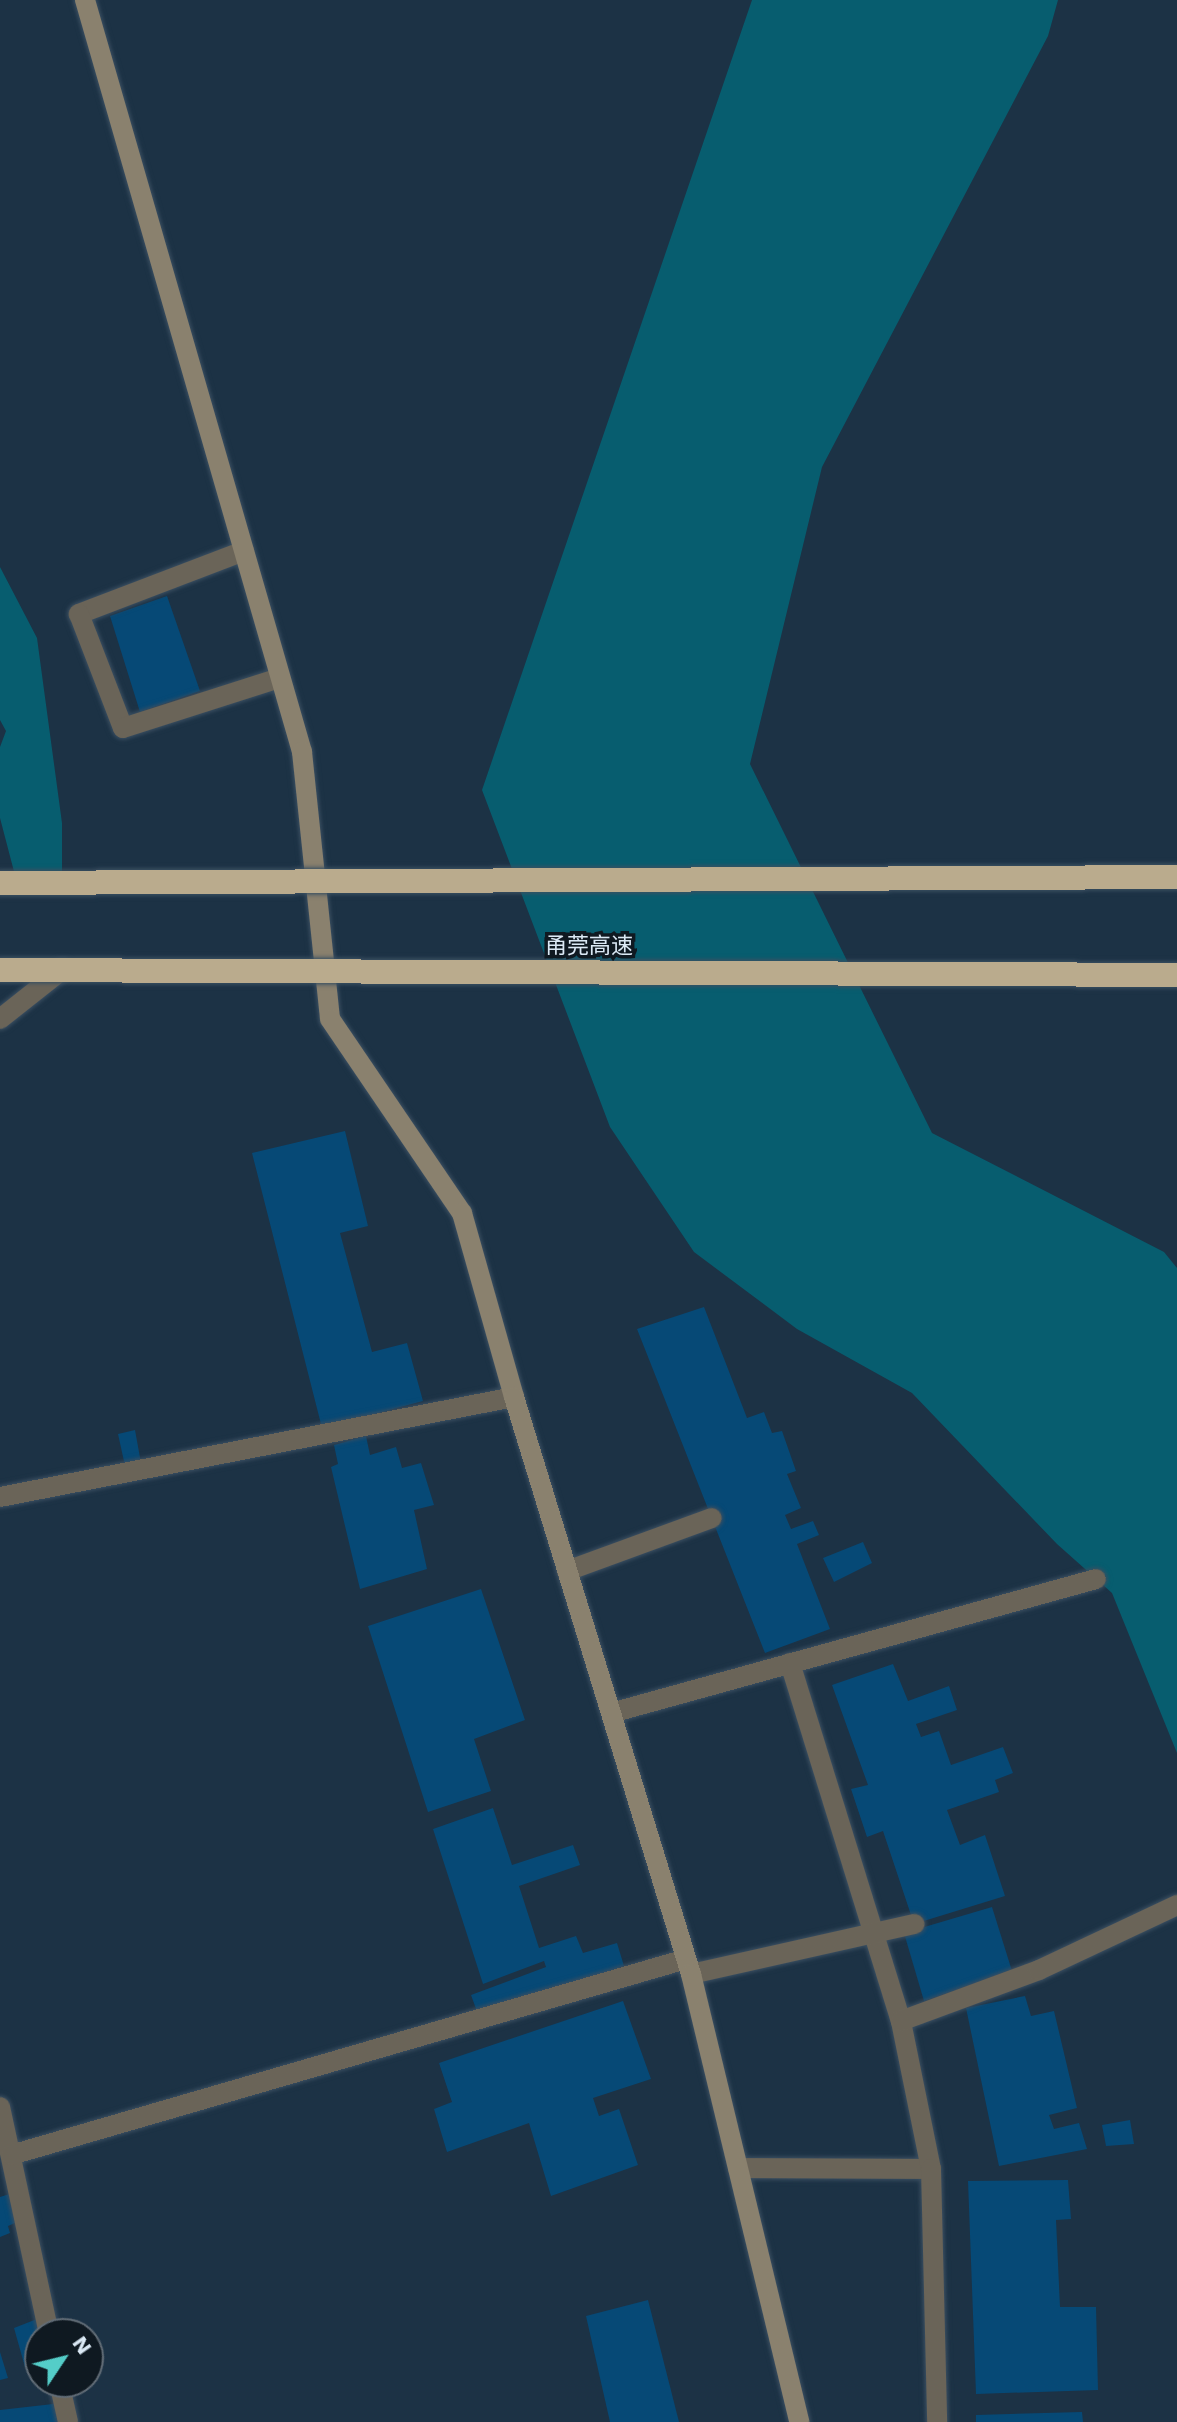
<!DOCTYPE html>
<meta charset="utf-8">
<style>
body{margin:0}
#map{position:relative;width:1177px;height:2422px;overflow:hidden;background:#1c3245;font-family:"Work Sans","Noto Sans SC",sans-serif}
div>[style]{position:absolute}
.water>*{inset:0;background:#075d6f}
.building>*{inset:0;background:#064976}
.roads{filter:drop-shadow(0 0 2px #3b4f61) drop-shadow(0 0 2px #3b4f61)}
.street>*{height:20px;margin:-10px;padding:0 10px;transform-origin:10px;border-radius:10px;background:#6a6458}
.secondary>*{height:20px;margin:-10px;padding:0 10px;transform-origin:10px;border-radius:10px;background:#8a816e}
.bridges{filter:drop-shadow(0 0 2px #3b4f61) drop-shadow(0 0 2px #3b4f61)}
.highway-bridge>*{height:24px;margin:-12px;padding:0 12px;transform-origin:12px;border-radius:12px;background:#baab8d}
span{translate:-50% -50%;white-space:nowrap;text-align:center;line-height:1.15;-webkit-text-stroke:7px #0f1921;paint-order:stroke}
.street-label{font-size:22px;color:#dbe9f5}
.north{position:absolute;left:24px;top:2318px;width:80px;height:80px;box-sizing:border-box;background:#0f1921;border:2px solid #616c76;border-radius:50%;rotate:55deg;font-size:22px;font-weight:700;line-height:32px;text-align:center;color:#dbe9f5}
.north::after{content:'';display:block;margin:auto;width:28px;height:36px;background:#54cdc8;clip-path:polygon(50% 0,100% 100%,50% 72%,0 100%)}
</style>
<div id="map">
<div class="water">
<div style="clip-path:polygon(752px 0,1058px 0,1048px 36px,822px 467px,750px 764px,932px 1133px,1164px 1252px,1177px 1268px,1177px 1753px,1112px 1593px,1057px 1544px,912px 1393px,797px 1329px,694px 1252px,610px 1127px,482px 790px)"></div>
<div style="clip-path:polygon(0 567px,37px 638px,62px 823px,62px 882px,17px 883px,0 818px,0 747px,6px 731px,0 720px)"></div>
</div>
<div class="building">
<div style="clip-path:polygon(167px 596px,200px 691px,140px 712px,110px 616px)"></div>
<div style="clip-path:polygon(345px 1131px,368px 1226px,340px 1233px,372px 1352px,407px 1343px,423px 1401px,322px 1428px,252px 1153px)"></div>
<div style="clip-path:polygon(704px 1307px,747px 1418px,764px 1412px,772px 1433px,782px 1431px,796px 1471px,787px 1474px,801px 1508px,785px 1515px,791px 1529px,813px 1521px,819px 1535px,797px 1544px,830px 1629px,765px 1653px,637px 1329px)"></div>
<div style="clip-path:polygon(135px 1430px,141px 1463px,125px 1466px,118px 1434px)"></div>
<div style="clip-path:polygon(366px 1436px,370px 1455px,396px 1447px,402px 1468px,421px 1463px,434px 1505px,414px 1510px,427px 1569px,360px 1589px,331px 1467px,338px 1464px,334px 1445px)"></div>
<div style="clip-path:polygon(863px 1542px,872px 1563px,834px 1582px,823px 1558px)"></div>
<div style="clip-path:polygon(481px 1589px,525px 1720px,474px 1739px,491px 1791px,428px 1812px,368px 1626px)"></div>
<div style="clip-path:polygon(893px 1664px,908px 1701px,949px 1686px,957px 1710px,916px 1724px,921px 1737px,939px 1731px,951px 1765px,1003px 1747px,1013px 1773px,995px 1780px,999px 1792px,947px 1810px,960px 1845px,985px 1835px,1005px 1896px,914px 1924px,883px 1831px,867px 1837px,851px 1789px,868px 1785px,832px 1685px)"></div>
<div style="clip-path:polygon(493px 1808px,512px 1865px,573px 1845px,580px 1865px,519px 1886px,539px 1948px,576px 1936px,583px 1953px,617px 1943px,624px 1966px,479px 2017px,471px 1995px,546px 1967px,544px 1961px,483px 1984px,433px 1829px)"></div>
<div style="clip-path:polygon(992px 1907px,1012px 1971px,924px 2001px,904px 1933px)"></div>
<div style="clip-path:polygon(1025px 1996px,1031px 2016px,1054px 2011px,1077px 2108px,1049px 2115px,1054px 2129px,1079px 2123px,1087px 2149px,999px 2166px,966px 2008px)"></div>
<div style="clip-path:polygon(623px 2001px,651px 2079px,593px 2098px,599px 2116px,619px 2109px,638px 2165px,551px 2196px,529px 2123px,447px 2152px,434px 2109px,452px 2102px,439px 2063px)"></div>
<div style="clip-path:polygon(1130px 2120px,1134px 2144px,1106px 2146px,1102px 2125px)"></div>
<div style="clip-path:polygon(1068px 2180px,1071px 2219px,1056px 2220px,1060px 2307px,1096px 2307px,1098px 2390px,976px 2394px,968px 2181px)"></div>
<div style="clip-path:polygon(19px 2191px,24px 2219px,8px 2226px,10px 2233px,0 2237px,0 2197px)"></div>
<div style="clip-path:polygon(648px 2300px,679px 2422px,610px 2422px,586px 2316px)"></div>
<div style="clip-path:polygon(37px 2319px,40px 2360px,25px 2367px,14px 2328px)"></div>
<div style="clip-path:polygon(0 2352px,8px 2378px,0 2380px)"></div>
<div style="clip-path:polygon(62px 2403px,63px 2422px,0 2422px,0 2410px)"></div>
<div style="clip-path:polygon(1082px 2412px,1083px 2422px,976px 2422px,976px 2415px)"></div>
</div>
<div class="roads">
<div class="street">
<div style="left:244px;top:551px;width:177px;rotate:159.1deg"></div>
<div style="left:79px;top:614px;width:122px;rotate:68.9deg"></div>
<div style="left:123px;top:728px;width:165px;rotate:-17.7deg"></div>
<div style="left:0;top:1019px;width:80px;rotate:-38.4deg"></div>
<div style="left:0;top:1497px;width:524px;rotate:-11.01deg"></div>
<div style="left:567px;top:1571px;width:154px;rotate:-20.1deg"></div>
<div style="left:790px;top:1663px;width:375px;rotate:72.8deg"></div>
<div style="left:611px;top:1713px;width:503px;rotate:-15.44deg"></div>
<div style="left:691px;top:1974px;width:229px;rotate:-12.6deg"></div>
<div style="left:0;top:2107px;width:232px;rotate:77.8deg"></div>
<div style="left:11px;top:2155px;width:703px;rotate:-16.19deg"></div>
<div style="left:738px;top:2168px;width:193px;rotate:0.3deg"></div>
<div style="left:931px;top:2169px;width:151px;rotate:-101.5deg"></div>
<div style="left:901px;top:2021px;width:147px;rotate:-20.3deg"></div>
<div style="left:1039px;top:1970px;width:153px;rotate:-25.2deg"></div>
<div style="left:931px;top:2169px;width:253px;rotate:88.6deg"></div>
<div style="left:59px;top:2382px;width:41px;rotate:77.3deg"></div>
</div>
<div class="secondary">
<div style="left:85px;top:0;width:783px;rotate:73.9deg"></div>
<div style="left:302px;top:752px;width:268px;rotate:84deg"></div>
<div style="left:330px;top:1019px;width:235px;rotate:55.8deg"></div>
<div style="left:462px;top:1213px;width:191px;rotate:74.2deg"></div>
<div style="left:514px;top:1397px;width:604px;rotate:72.95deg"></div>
<div style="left:691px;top:1974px;width:461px;rotate:76.4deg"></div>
</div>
</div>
<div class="bridges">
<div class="highway-bridge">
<div style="left:0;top:883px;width:1177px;rotate:-0.29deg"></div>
<div style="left:0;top:970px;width:1177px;rotate:0.24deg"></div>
</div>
</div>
<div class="street-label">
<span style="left:589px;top:946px">甬莞高速</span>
</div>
<div class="north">N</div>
</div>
